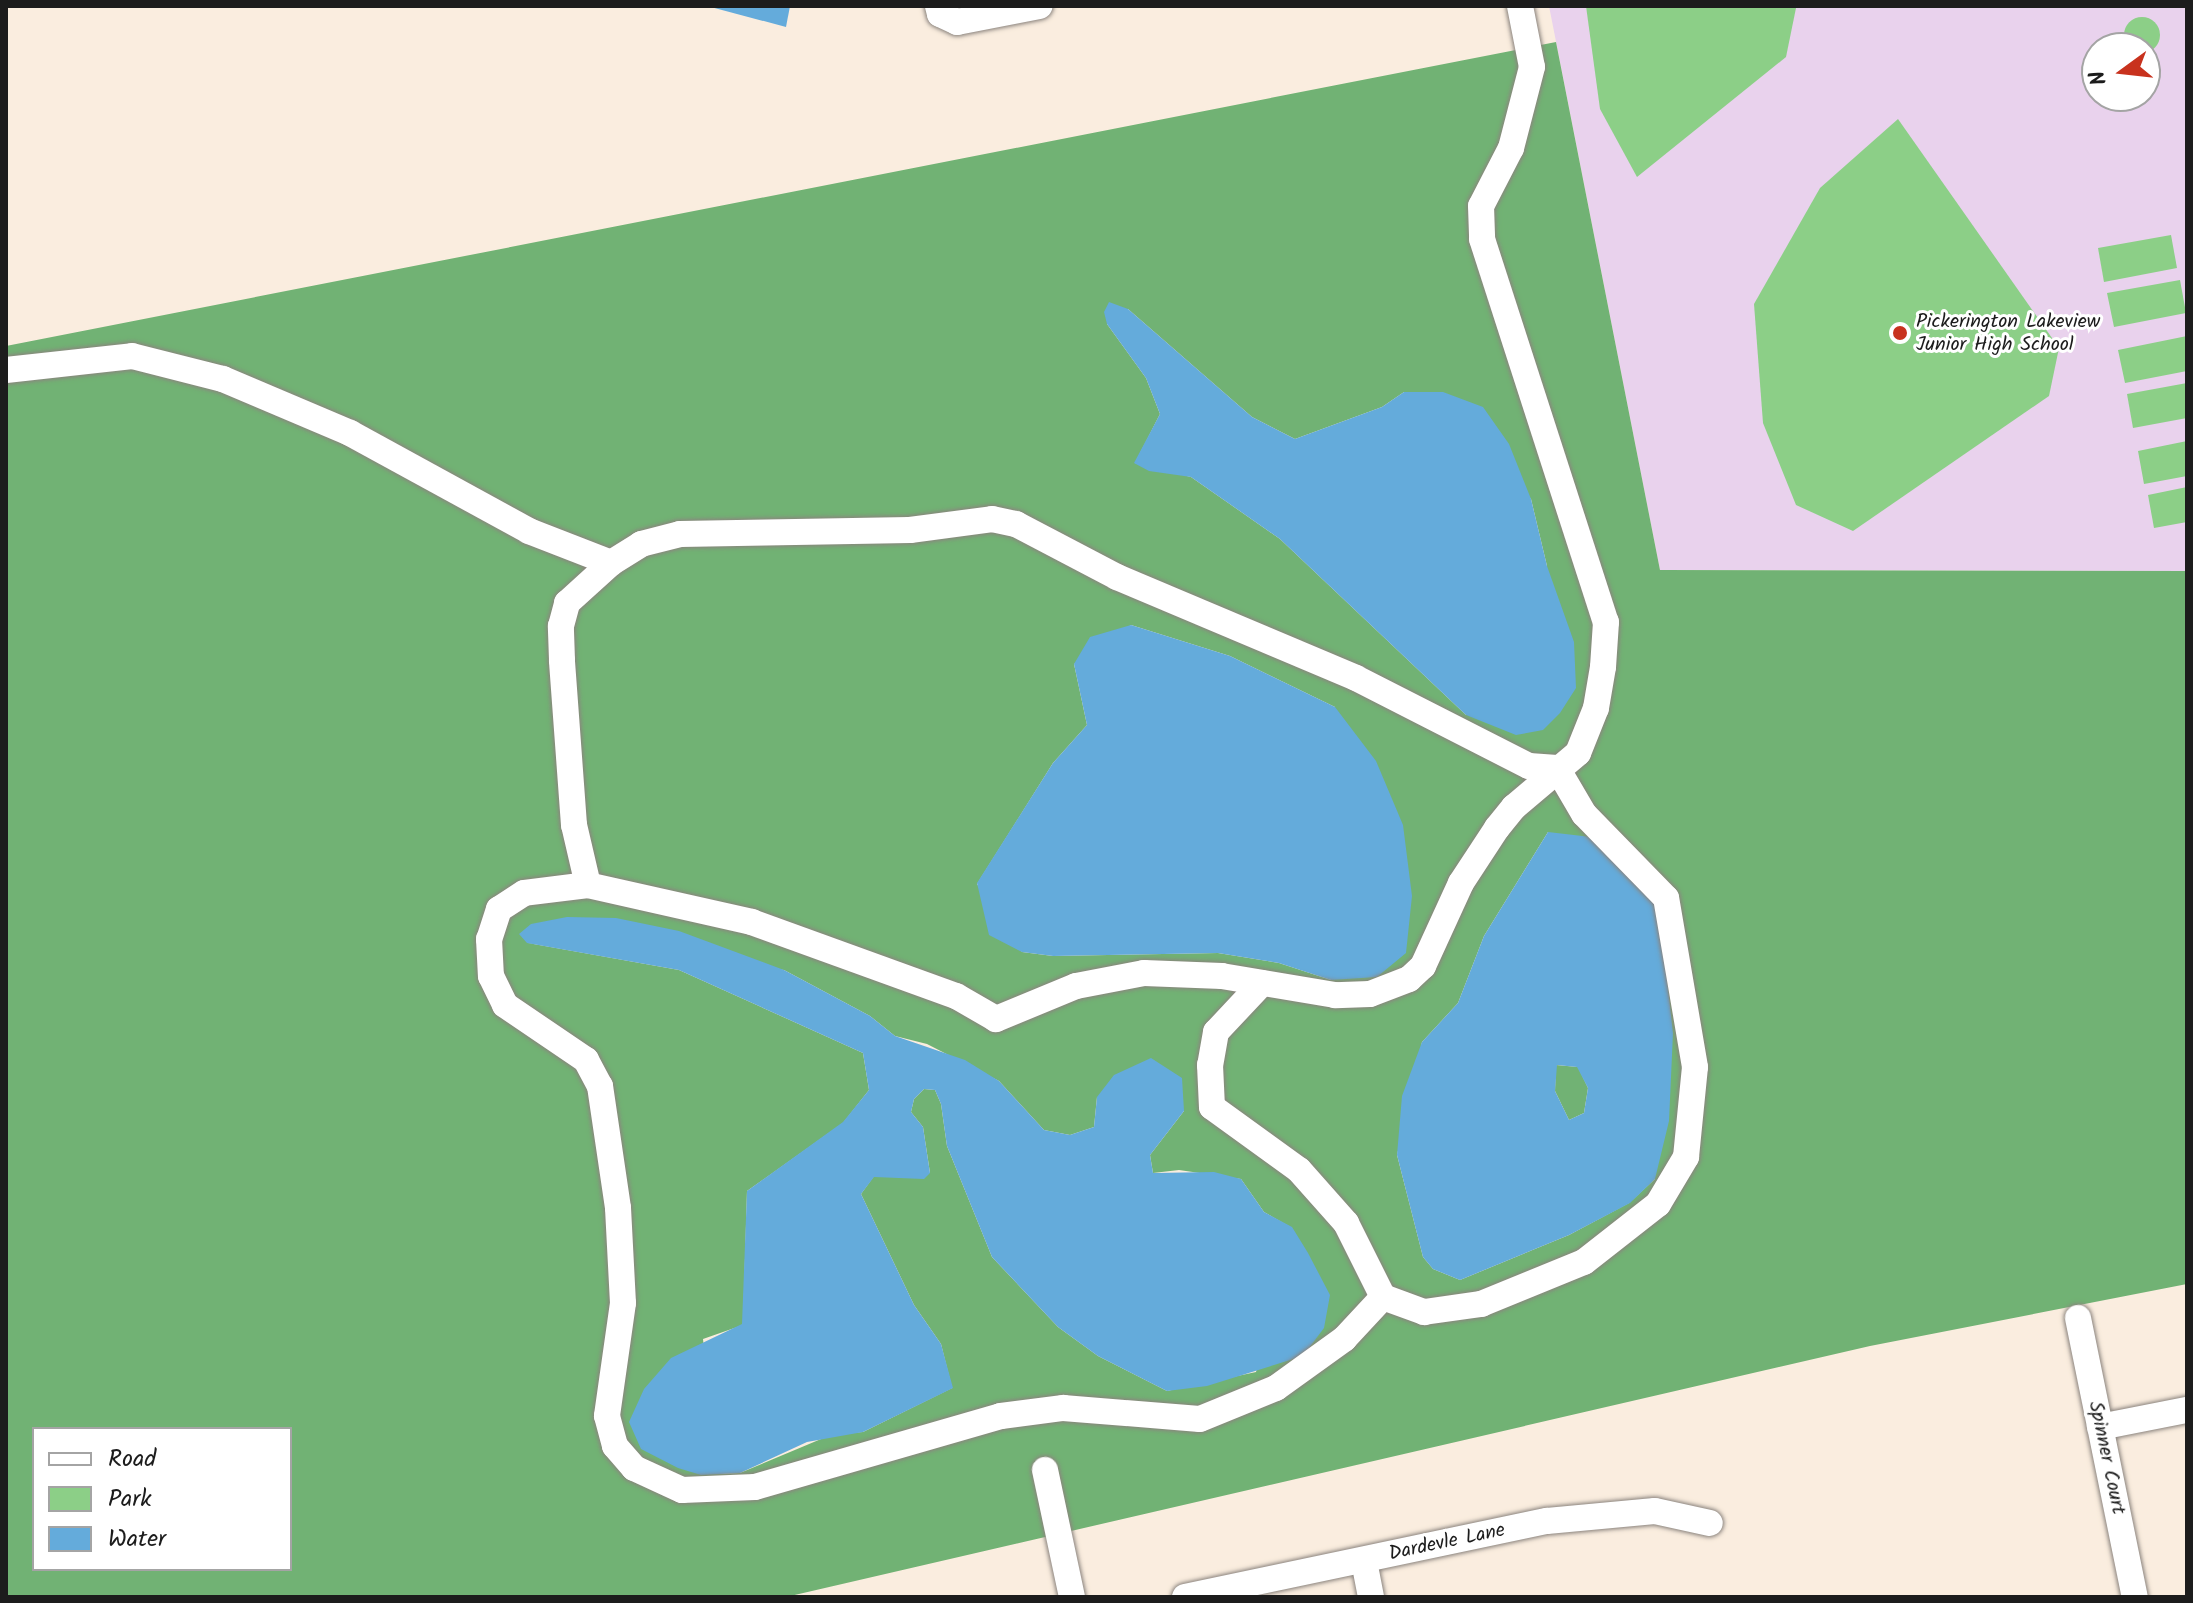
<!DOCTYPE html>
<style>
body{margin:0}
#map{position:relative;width:2193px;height:1603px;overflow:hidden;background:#faeddf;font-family:Kalam,sans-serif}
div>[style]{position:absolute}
.built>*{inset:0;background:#e9d2ed}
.green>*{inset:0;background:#8ccf87}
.round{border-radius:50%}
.forest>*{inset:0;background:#71b274}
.water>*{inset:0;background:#64abdb}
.roads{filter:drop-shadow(0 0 2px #8b847e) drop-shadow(0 0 2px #8b847e)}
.minor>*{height:26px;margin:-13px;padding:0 13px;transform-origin:13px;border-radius:13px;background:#fff}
.dots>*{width:22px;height:22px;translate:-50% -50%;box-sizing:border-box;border:4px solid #fff;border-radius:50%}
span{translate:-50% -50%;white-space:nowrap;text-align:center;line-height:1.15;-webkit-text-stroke:6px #fff;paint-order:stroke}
.poi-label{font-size:20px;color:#1c1c1c}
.left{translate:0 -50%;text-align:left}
.street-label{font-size:20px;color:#1c1c1c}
.frame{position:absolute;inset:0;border:8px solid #1c1c1c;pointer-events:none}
.legend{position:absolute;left:32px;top:1427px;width:260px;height:144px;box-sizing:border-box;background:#fff;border:2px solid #a4a4a4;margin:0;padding:10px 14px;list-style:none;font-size:24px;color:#1c1c1c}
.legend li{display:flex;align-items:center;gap:16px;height:40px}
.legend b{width:40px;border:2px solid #a4a4a4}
.north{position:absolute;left:2081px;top:32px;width:80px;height:80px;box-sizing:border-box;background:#fff;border:2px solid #a4a4a4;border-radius:50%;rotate:255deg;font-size:22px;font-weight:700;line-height:32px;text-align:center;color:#1c1c1c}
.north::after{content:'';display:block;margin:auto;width:28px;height:36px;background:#c8321e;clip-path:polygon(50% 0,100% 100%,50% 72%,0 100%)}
</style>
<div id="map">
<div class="built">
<div style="clip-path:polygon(evenodd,1549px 6px,2187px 6px,2187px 571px,1660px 570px,1549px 6px,2097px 48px,2145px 48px,2145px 96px,2097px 96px,2097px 48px)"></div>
</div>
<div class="green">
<div style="clip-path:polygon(1586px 6px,1795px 6px,1796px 8px,1786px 57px,1637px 177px,1600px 109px)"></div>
<div class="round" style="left:2124px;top:17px;width:36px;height:36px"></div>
<div style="clip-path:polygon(1898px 119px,2059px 348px,2049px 396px,1853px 531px,1796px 505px,1763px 423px,1754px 304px,1820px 188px)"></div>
<div style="clip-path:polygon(2171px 235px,2177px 268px,2104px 282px,2098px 248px)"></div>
<div style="clip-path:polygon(2180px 280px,2186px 313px,2114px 327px,2107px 293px)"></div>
<div style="clip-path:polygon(2187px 336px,2187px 371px,2125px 383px,2118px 350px)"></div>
<div style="clip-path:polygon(2187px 383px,2187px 418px,2133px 428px,2127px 394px)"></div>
<div style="clip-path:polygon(2187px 441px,2187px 476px,2144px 484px,2138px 451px)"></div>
<div style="clip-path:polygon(2187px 487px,2187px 522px,2154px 528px,2148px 495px)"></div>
</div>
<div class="forest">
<div style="clip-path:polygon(evenodd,1556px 42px,1660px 570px,2187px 571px,2187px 1284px,1870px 1346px,786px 1597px,6px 1597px,6px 346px,1556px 42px,1128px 309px,1252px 417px,1295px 439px,1382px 407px,1404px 392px,1531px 499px,1547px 566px,1466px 715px,1280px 539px,1191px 477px,1135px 463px,1160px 414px,1146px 378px,1107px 324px,1128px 309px,1556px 42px,1131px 625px,1230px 656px,1335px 707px,1331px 980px,1279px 963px,1218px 953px,1053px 956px,1022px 952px,977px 884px,1053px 763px,1087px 725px,1074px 664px,1131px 625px,1556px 42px,1548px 832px,1655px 1179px,1629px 1203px,1569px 1235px,1460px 1280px,1433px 1269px,1423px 1257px,1397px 1155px,1422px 1042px,1458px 1003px,1484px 936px,1548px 832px,1556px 42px,528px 943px,784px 970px,870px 1016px,895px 1036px,927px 1044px,999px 1081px,1044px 1130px,1070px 1135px,1094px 1127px,1097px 1097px,1184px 1111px,1150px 1155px,1153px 1173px,1179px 1170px,1241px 1179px,1264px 1212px,1292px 1228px,1256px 1372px,1167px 1391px,1098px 1356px,1058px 1327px,992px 1257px,947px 1146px,941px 1104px,935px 1090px,924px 1089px,914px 1099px,911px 1112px,923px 1127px,930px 1173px,874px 1176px,861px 1194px,914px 1305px,941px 1344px,952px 1388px,863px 1432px,833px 1434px,740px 1473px,717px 1474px,703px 1339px,743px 1325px,747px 1191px,843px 1123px,869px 1090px,863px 1053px,679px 970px,528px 943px,1556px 42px,34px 1429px,290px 1429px,290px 1569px,34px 1569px,34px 1429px)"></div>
<div style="clip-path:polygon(1556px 1065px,1578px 1067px,1588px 1088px,1584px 1113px,1569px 1120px,1555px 1091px)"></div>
</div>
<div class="water">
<div style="clip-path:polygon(707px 6px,790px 6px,786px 27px)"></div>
<div style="clip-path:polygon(1109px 302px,1128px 309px,1252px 417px,1295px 439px,1382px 407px,1404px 392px,1443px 392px,1483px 407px,1509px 444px,1531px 499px,1547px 566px,1574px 642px,1576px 688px,1560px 713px,1543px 730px,1516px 735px,1466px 715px,1280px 539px,1191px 477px,1149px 471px,1134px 463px,1160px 414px,1146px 378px,1107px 324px,1104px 312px)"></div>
<div style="clip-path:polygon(1131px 625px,1230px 656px,1335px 707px,1376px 761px,1403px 825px,1412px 896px,1406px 953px,1377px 977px,1331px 980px,1279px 963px,1218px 953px,1053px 956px,1022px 952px,989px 935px,977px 883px,1053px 763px,1087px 725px,1074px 664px,1090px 637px)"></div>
<div style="clip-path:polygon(evenodd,1548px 832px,1591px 837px,1659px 907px,1673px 1033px,1669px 1121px,1655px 1179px,1630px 1203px,1569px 1235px,1460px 1280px,1433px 1269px,1423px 1257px,1397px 1155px,1402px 1096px,1422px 1042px,1458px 1003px,1484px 936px,1548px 832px,1557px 1065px,1577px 1067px,1588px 1088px,1584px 1113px,1569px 1120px,1555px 1091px,1557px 1065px)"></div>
<div style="clip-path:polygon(567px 917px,616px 918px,679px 931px,784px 970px,870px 1016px,895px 1036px,965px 1060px,999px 1081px,1044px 1130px,1070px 1135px,1094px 1127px,1097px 1097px,1114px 1075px,1151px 1058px,1182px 1078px,1184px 1111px,1150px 1155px,1153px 1173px,1214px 1172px,1241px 1179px,1264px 1212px,1292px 1227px,1308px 1253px,1330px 1295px,1324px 1328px,1303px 1356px,1207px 1386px,1167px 1391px,1098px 1356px,1058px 1327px,992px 1257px,947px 1146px,941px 1104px,935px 1090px,924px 1089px,914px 1099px,911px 1112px,923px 1127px,930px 1173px,924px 1179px,874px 1177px,861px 1194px,914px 1305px,941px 1344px,953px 1388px,863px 1432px,807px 1442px,740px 1473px,701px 1475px,678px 1468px,641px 1449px,629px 1422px,644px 1389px,671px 1358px,742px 1324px,747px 1191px,843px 1122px,869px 1090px,863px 1053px,679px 970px,527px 943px,519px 934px,531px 924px)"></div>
</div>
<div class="roads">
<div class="minor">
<div style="left:938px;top:6px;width:8px;rotate:76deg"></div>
<div style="left:940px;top:14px;width:19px;rotate:25deg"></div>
<div style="left:957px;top:22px;width:84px;rotate:-11deg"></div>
<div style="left:1520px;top:6px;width:62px;rotate:78.9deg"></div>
<div style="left:1532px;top:67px;width:84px;rotate:104.5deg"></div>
<div style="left:1511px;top:148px;width:65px;rotate:117.3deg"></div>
<div style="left:1481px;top:206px;width:33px;rotate:88deg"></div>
<div style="left:1482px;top:239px;width:403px;rotate:72.1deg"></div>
<div style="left:1606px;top:622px;width:45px;rotate:93.8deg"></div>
<div style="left:1603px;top:667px;width:42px;rotate:99.7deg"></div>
<div style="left:1596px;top:708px;width:48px;rotate:111.8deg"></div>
<div style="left:1578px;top:753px;width:84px;rotate:139.8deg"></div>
<div style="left:1514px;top:807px;width:27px;rotate:129deg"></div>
<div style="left:1497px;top:828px;width:66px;rotate:123.2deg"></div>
<div style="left:1461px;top:883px;width:91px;rotate:114.6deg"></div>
<div style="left:1423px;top:966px;width:19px;rotate:137deg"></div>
<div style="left:1409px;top:979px;width:42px;rotate:159deg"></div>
<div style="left:1370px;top:994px;width:35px;rotate:178deg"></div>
<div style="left:1335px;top:995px;width:115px;rotate:-170.5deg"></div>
<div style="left:1222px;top:976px;width:78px;rotate:-177.8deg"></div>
<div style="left:1144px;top:973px;width:69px;rotate:169.2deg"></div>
<div style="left:1076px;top:986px;width:87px;rotate:157.6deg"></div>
<div style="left:996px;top:1019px;width:46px;rotate:-150.1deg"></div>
<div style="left:956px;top:996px;width:217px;rotate:-160.1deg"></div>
<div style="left:752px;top:922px;width:168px;rotate:-167.3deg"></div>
<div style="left:588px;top:885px;width:62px;rotate:-103.1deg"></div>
<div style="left:574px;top:825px;width:165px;rotate:-94.2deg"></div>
<div style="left:562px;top:660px;width:34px;rotate:-92deg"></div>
<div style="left:561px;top:626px;width:24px;rotate:-75deg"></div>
<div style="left:567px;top:603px;width:59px;rotate:-42.3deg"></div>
<div style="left:611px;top:563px;width:36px;rotate:-32deg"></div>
<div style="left:641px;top:544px;width:40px;rotate:-14.4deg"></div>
<div style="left:680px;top:534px;width:230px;rotate:-1deg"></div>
<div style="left:910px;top:530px;width:83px;rotate:-7.6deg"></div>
<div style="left:992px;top:519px;width:25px;rotate:12deg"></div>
<div style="left:1016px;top:524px;width:114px;rotate:27.7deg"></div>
<div style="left:1117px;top:577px;width:259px;rotate:22.9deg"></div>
<div style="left:1356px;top:678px;width:194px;rotate:27deg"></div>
<div style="left:1529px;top:766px;width:28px;rotate:4deg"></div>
<div style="left:6px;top:370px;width:127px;rotate:-6.3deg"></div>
<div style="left:132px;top:356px;width:94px;rotate:14.2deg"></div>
<div style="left:223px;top:379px;width:138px;rotate:23deg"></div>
<div style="left:350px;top:433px;width:204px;rotate:28.7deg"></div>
<div style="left:529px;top:531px;width:88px;rotate:21.3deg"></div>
<div style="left:588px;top:885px;width:64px;rotate:172.9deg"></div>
<div style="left:524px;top:893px;width:30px;rotate:147deg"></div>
<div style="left:499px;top:909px;width:32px;rotate:108deg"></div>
<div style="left:489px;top:939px;width:37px;rotate:87deg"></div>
<div style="left:491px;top:976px;width:32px;rotate:64deg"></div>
<div style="left:505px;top:1005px;width:98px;rotate:34.2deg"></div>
<div style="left:586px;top:1060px;width:30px;rotate:62deg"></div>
<div style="left:600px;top:1086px;width:123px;rotate:81.6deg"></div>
<div style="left:618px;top:1208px;width:95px;rotate:87deg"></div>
<div style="left:623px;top:1303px;width:114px;rotate:98.1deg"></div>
<div style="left:607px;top:1416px;width:31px;rotate:75deg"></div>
<div style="left:615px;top:1446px;width:29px;rotate:49deg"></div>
<div style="left:634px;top:1468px;width:53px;rotate:24.6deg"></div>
<div style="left:682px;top:1490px;width:73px;rotate:-2.4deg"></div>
<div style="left:755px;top:1487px;width:256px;rotate:-16.1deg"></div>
<div style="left:1001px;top:1416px;width:63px;rotate:-7.4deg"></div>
<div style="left:1063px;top:1408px;width:137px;rotate:4.6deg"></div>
<div style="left:1200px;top:1419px;width:82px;rotate:-22.2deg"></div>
<div style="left:1276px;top:1388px;width:84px;rotate:-35.8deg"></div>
<div style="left:1344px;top:1339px;width:57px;rotate:-47.1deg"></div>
<div style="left:1262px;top:983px;width:67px;rotate:133.2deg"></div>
<div style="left:1216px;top:1032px;width:34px;rotate:100deg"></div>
<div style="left:1210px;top:1065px;width:42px;rotate:87.3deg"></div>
<div style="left:1212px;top:1107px;width:107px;rotate:35.9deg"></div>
<div style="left:1299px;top:1170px;width:71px;rotate:48.4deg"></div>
<div style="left:1346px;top:1223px;width:83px;rotate:63.4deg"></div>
<div style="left:1383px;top:1297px;width:44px;rotate:20.1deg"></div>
<div style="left:1424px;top:1312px;width:58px;rotate:-8deg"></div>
<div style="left:1481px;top:1304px;width:111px;rotate:-22.2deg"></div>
<div style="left:1584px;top:1262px;width:94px;rotate:-38.1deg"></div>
<div style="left:1658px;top:1204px;width:55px;rotate:-59.2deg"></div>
<div style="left:1686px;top:1157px;width:90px;rotate:-84.3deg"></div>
<div style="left:1695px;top:1067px;width:171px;rotate:-99.7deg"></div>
<div style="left:1666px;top:898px;width:117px;rotate:-134.3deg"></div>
<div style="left:1584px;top:814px;width:53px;rotate:-120.4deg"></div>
<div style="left:2078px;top:1318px;width:285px;rotate:78.5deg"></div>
<div style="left:2100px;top:1427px;width:89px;rotate:-11.1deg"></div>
<div style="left:1045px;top:1470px;width:130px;rotate:78deg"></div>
<div style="left:1364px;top:1561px;width:37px;rotate:79deg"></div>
<div style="left:1185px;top:1597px;width:370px;rotate:-11.9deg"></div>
<div style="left:1547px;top:1521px;width:108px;rotate:-5.3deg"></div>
<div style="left:1655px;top:1511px;width:56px;rotate:12.3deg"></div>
</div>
</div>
<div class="dots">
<div style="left:1900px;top:333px;background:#c8321e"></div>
</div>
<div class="poi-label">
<span class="left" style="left:1916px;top:334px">Pickerington Lakeview<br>Junior High School</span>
</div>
<div class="street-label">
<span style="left:2106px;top:1458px;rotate:78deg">Spinner Court</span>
<span style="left:1447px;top:1543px;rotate:-12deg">Dardevle Lane</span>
</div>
<div class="frame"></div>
<ul class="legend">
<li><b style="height:10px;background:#fff"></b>Road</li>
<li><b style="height:22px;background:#8ccf87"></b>Park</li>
<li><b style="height:22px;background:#64abdb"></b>Water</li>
</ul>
<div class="north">N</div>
</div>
